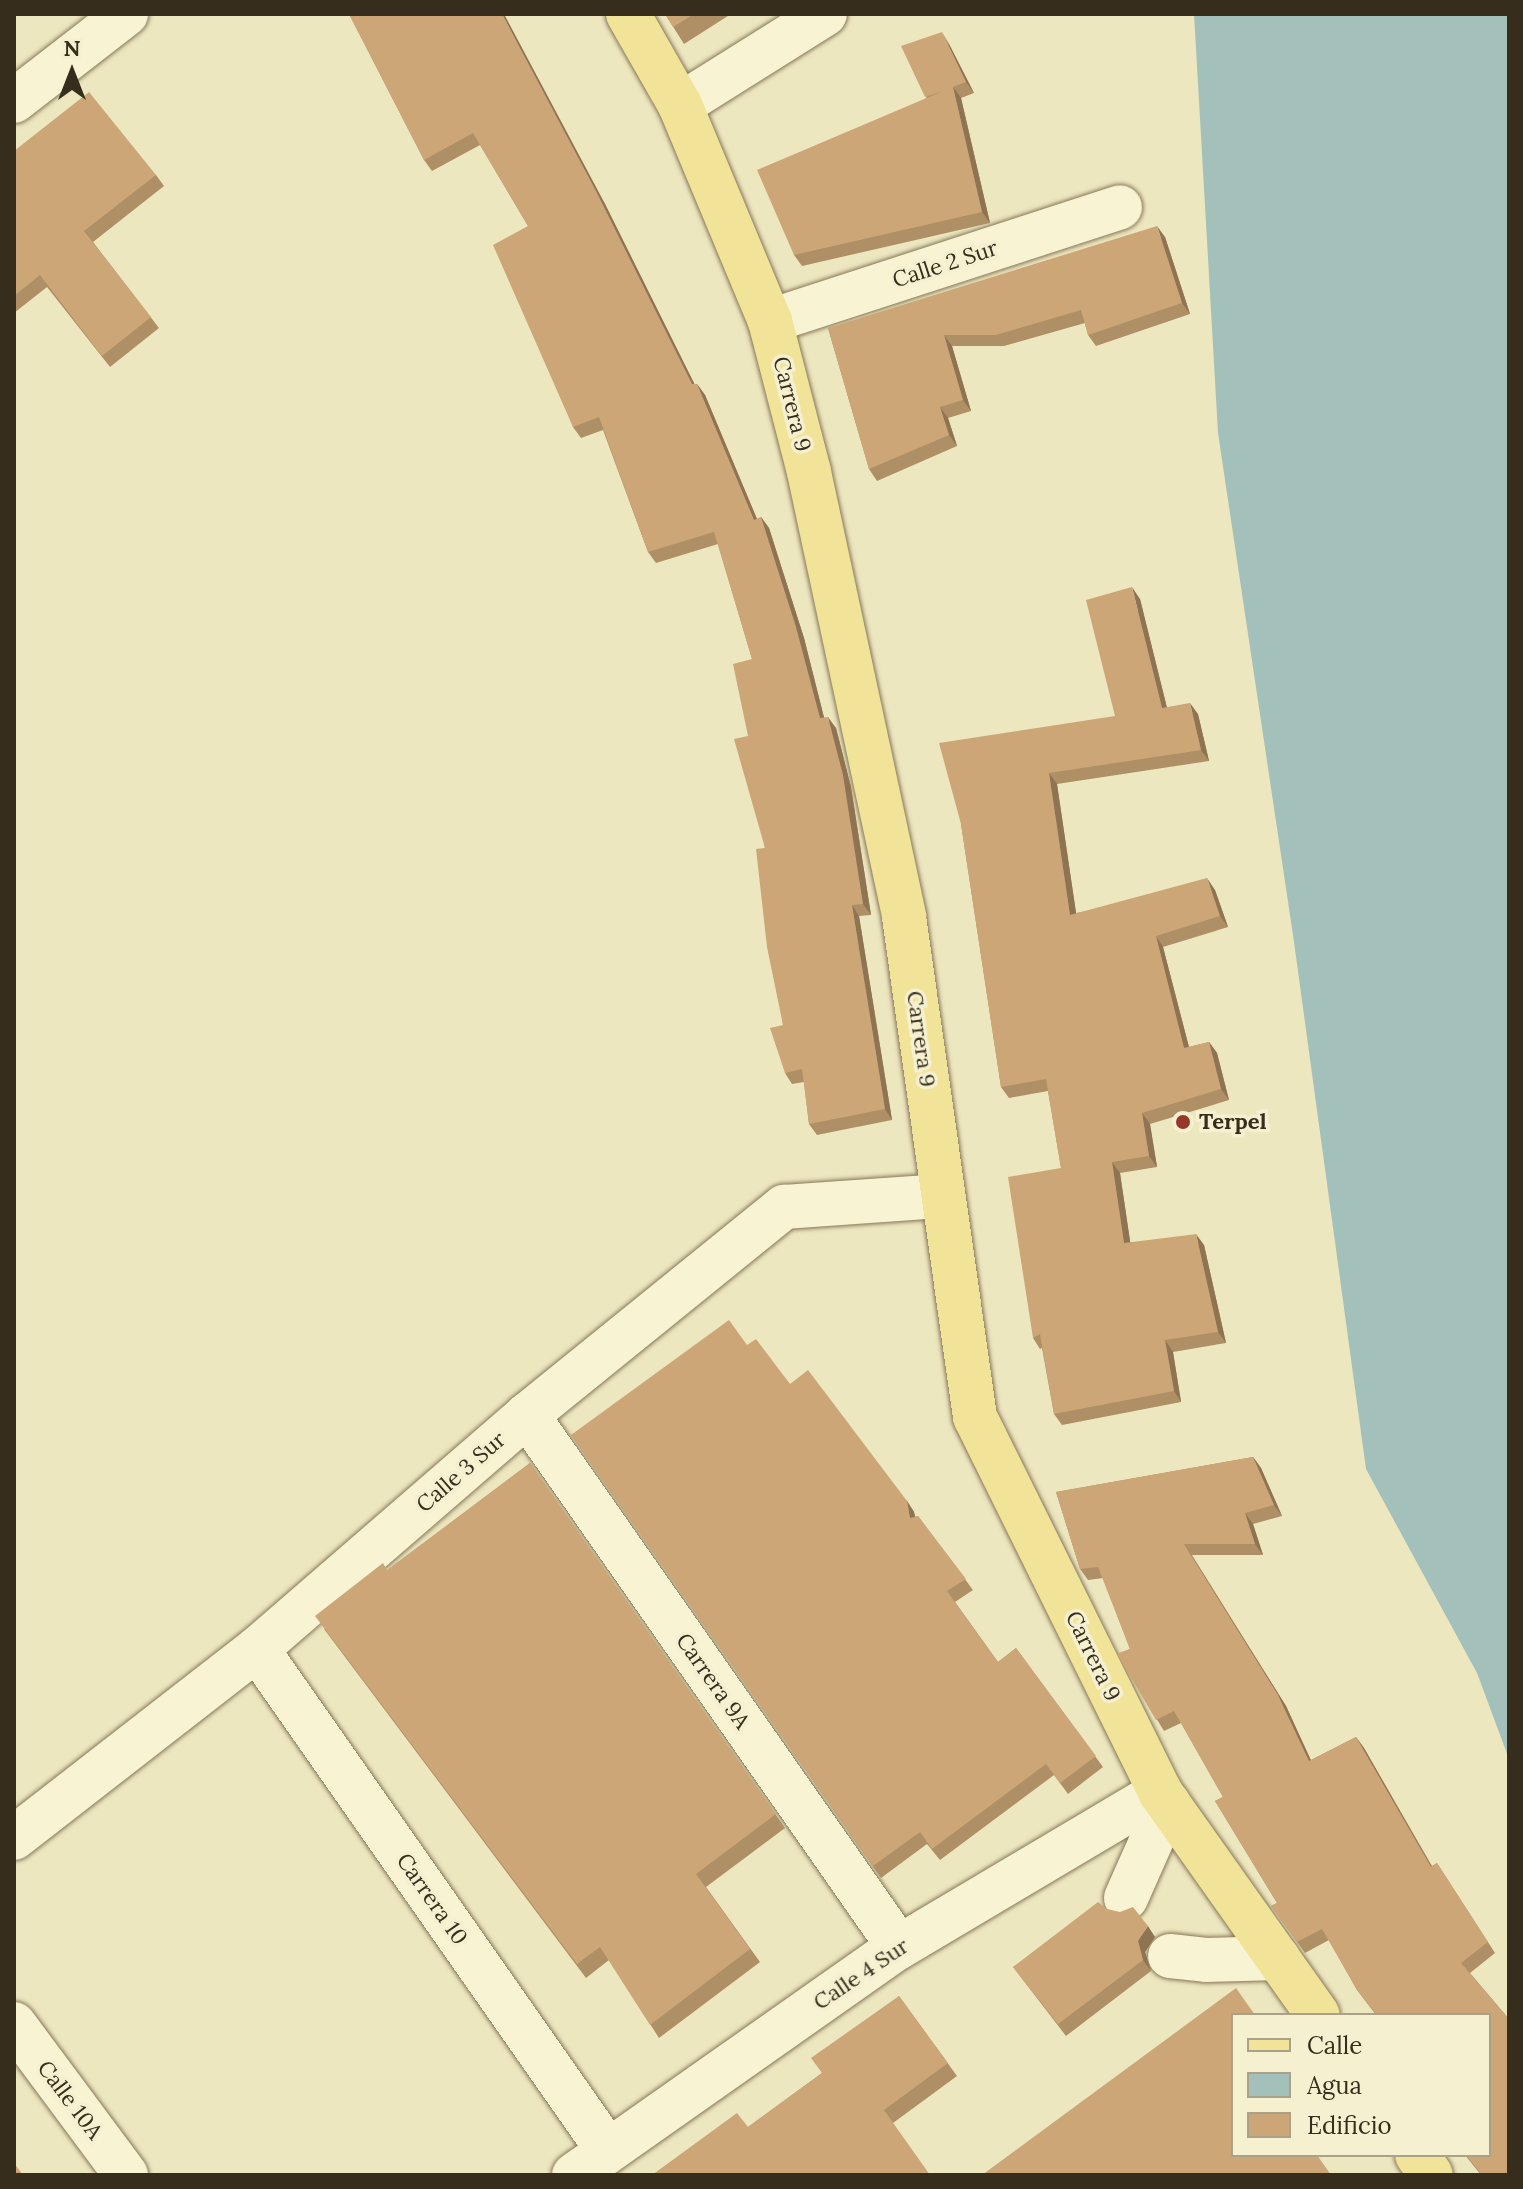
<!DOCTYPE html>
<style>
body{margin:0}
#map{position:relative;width:1523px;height:2189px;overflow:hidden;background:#ede7c0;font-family:Lora,serif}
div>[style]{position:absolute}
.water>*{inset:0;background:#a3c0bb}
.roads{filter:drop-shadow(0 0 2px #867858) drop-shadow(0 0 2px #867858)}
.minor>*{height:44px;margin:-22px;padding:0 22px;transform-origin:22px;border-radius:22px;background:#f8f3d3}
.major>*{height:44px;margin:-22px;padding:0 22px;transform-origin:22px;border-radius:22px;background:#f1e397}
.wall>*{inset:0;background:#af8f65}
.shaded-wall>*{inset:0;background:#8f7453}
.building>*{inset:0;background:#cca676}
.dots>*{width:22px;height:22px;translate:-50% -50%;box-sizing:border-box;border:4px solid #f5f0d0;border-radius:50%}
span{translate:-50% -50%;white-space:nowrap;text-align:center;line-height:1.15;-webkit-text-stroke:7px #f5f0d0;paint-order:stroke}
.street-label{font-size:22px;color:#362d1d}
.poi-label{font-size:22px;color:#362d1d;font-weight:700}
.left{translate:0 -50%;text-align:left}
.frame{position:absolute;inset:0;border:16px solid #362d1d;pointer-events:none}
.legend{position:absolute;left:1231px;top:2013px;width:260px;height:144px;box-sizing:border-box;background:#f5f0d0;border:2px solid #a9a288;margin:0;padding:10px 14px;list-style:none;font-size:24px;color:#362d1d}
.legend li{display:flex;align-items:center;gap:16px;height:40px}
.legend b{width:40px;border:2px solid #a9a288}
.north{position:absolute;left:32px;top:32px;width:80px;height:80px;-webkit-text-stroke:6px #f5f0d0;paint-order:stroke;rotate:0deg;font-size:22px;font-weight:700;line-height:32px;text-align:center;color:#362d1d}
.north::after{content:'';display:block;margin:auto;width:28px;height:36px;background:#362d1d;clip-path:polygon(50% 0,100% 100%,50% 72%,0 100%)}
</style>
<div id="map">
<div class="water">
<div style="clip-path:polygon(1194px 14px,1509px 14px,1509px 1759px,1477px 1673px,1366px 1469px,1294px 942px,1218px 433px)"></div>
</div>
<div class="roads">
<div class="minor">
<div style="left:14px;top:101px;width:142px;rotate:-37.8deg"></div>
<div style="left:680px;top:105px;width:171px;rotate:-32.1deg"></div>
<div style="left:770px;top:321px;width:368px;rotate:-18deg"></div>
<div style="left:527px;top:1415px;width:649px;rotate:55.04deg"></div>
<div style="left:257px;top:1649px;width:610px;rotate:55.01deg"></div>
<div style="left:14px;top:1838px;width:308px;rotate:-37.9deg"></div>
<div style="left:257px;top:1649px;width:357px;rotate:-40.9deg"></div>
<div style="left:527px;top:1415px;width:331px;rotate:-39deg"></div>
<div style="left:784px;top:1207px;width:159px;rotate:-4deg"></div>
<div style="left:1126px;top:1898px;width:104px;rotate:-66.1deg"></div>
<div style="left:1170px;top:1956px;width:36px;rotate:6deg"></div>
<div style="left:1206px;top:1960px;width:72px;rotate:-1.6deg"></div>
<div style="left:14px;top:2024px;width:188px;rotate:53.4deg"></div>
<div style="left:574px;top:2175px;width:397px;rotate:-35.1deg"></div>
<div style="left:899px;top:1947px;width:304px;rotate:-30.7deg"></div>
</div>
<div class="major">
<div style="left:628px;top:14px;width:105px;rotate:60.3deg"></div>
<div style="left:680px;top:105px;width:234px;rotate:67.4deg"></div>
<div style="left:770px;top:321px;width:156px;rotate:75.5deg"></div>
<div style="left:809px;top:472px;width:455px;rotate:77.9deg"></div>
<div style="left:904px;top:917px;width:505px;rotate:81.92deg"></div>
<div style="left:975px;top:1417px;width:418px;rotate:63.7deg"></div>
<div style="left:1160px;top:1792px;width:273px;rotate:54.7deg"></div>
<div style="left:1417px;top:2155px;width:24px;rotate:55deg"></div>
</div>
</div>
<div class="wall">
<div style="clip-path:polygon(349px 14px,604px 202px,694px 384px,697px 384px,705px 395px,757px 519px,761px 517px,769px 528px,804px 638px,824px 718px,836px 728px,851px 787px,871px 915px,859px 916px,892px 1120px,817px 1135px,809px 1124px,804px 1082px,792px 1084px,785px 1073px,783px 1025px,765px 848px,748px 736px,752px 659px,718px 544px,656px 563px,648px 552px,603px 430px,581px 438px,573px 427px,528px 226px,480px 145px,432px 171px,424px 160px)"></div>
<div style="clip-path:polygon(665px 14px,731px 14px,684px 44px)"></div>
<div style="clip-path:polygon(949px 44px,974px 93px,961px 98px,990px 223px,802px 266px,794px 255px,926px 98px)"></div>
<div style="clip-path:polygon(14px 151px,156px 175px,164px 186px,93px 242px,159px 328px,110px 367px,47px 287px,14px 313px)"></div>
<div style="clip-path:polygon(1165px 237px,1190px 314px,1096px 346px,1088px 335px,1085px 323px,1004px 346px,952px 346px,971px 411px,948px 418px,957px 446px,877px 481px,869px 469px,828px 328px)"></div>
<div style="clip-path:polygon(1140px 599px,1167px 708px,1198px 714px,1209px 761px,1057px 784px,1076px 913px,1215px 890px,1228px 927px,1163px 947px,1189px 1047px,1209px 1042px,1217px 1053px,1229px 1100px,1150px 1124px,1157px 1167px,1120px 1173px,1130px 1242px,1204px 1245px,1226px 1343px,1173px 1352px,1181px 1402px,1062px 1425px,1054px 1414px,1042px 1348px,1040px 1349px,1033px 1338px,1061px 1168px,1048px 1091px,1009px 1098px,1001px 1087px,961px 824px,1115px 716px)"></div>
<div style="clip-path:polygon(747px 1345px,790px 1384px,907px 1501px,914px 1512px,915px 1517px,918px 1516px,973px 1590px,955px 1602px,998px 1662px,1016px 1648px,1103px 1767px,1068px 1794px,1054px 1775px,940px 1860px,927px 1844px,881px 1878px,571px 1435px)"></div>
<div style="clip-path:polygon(1253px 1457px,1261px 1468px,1282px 1516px,1253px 1524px,1263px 1555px,1192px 1555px,1286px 1706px,1311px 1760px,1356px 1737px,1364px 1748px,1432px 1866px,1437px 1863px,1495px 1953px,1470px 1973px,1509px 2019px,1509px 2175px,1481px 2175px,1465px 2155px,1489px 2155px,1489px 2015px,1376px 2015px,1357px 1990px,1329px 1940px,1305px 1953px,1271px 1906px,1277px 1903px,1215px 1801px,1223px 1797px,1181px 1723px,1164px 1731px,1117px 1654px,1130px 1649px,1103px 1578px,1088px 1580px,1080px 1569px,1056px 1492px)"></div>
<div style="clip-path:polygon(530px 1463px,785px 1828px,706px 1887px,760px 1962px,659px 2038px,609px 1960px,586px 1978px,324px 1629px,388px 1570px)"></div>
<div style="clip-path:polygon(1107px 1909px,1155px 1937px,1145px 1952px,1151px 1971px,1066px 2036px,1013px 1967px)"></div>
<div style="clip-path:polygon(899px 1996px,957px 2076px,893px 2123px,748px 2127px,822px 2073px)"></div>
</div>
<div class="shaded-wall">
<div style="clip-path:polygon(502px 14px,504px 14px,604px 202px,700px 395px,692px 384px)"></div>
<div style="clip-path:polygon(942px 32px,949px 44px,974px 93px,966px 82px)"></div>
<div style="clip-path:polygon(953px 87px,961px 98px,990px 223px,982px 212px)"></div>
<div style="clip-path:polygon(1157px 226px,1165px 237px,1190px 314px,1182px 303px)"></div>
<div style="clip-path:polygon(944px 335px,952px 346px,971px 411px,963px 400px)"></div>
<div style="clip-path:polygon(697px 384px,705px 395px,762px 531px,754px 520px)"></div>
<div style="clip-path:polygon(940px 407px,948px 418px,957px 446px,949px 435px)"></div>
<div style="clip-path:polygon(761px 517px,769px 528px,804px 638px,827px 729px,820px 718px)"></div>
<div style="clip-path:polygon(1132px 587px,1140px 599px,1170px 720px,1162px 708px)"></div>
<div style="clip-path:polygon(1190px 703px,1198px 714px,1209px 761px,1201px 750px)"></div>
<div style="clip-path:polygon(828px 717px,836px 728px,851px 787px,871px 915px,863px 904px)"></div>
<div style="clip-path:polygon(1049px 773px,1057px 784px,1078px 926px,1070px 915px)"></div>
<div style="clip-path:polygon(1207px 878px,1215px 890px,1228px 927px,1220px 916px)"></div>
<div style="clip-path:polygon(852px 905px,859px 916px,892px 1120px,885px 1109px)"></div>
<div style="clip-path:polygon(1156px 936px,1163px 947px,1192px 1059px,1184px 1048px)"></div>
<div style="clip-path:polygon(1209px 1042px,1217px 1053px,1229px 1100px,1221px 1089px)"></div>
<div style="clip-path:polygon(1142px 1113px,1150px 1124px,1157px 1167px,1149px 1156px)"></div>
<div style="clip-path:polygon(1112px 1162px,1120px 1173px,1132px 1254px,1124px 1243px)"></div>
<div style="clip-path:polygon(1196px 1234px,1204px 1245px,1226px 1343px,1218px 1332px)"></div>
<div style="clip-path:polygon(1165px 1340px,1173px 1352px,1181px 1402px,1174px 1391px)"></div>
<div style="clip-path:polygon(1253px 1457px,1261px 1468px,1282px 1516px,1274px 1505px)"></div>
<div style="clip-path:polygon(907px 1501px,914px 1512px,918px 1529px,910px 1518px)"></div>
<div style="clip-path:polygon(1245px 1513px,1253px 1524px,1263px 1555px,1255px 1544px)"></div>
<div style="clip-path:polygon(1184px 1544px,1286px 1706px,1316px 1772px,1309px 1761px)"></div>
<div style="clip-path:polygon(1356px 1737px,1364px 1748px,1438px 1878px,1431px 1867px)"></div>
<div style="clip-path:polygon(1148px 1926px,1155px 1937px,1145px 1952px,1151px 1971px,1143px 1960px,1138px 1941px)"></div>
</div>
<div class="building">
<div style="clip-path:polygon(349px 14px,502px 14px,596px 191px,692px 384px,697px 384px,754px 520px,761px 517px,796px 627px,820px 718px,828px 717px,843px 775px,863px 904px,852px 905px,885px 1109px,809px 1124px,802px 1069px,785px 1073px,770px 1028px,783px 1025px,767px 947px,756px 849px,765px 848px,734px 739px,748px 736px,733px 664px,752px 659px,714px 532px,648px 552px,599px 417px,573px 427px,493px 245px,528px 226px,473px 133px,424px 160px)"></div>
<div style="clip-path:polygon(665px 14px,694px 14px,673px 27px)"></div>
<div style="clip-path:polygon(942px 32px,966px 82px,953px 87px,982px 212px,794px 255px,757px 170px,943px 91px,925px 97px,901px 46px)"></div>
<div style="clip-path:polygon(89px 92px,156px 175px,84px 231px,151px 317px,102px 356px,40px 275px,14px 296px,14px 151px)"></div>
<div style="clip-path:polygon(1157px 226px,1182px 303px,1088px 335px,1081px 310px,996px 335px,944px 335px,963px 400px,940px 407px,949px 435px,869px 469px,828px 328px)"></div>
<div style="clip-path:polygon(1132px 587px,1162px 708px,1190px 703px,1201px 750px,1049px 773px,1070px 915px,1207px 878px,1220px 916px,1156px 936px,1184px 1048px,1209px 1042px,1221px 1089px,1142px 1113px,1149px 1156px,1112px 1162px,1124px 1243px,1196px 1234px,1218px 1332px,1165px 1340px,1174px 1391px,1054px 1414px,1040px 1334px,1033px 1338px,1008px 1177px,1061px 1168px,1046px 1079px,1001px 1087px,961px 824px,939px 743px,1115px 716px,1086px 600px)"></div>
<div style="clip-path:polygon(729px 1320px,747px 1345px,756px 1339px,790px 1384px,808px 1370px,907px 1501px,910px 1518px,918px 1516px,966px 1579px,947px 1591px,998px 1662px,1016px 1648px,1096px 1756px,1060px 1783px,1046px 1764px,932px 1849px,920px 1832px,873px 1866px,571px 1435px)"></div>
<div style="clip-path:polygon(1253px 1457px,1274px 1505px,1245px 1513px,1255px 1544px,1184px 1544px,1278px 1695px,1309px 1761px,1356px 1737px,1431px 1867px,1437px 1863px,1488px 1942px,1461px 1963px,1509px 2019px,1509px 2175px,1482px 2175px,1466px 2155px,1489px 2155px,1489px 2015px,1377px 2015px,1357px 1990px,1322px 1929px,1297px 1942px,1271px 1906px,1277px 1903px,1215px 1801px,1223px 1797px,1174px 1711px,1156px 1720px,1117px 1654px,1130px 1649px,1098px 1567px,1080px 1569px,1056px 1492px)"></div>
<div style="clip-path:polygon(530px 1463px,776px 1814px,696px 1874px,750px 1949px,650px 2025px,600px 1947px,577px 1964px,315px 1616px,383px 1563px,387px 1570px)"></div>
<div style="clip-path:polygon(1098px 1902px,1107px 1909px,1120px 1912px,1133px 1907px,1148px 1926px,1138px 1941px,1143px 1960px,1058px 2024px,1013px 1967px)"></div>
<div style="clip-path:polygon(1236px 1988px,1255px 2015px,1233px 2015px,1233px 2155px,1317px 2155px,1331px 2175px,982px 2175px)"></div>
<div style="clip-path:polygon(899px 1996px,948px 2063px,884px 2110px,930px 2175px,652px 2175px,737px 2113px,748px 2127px,822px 2073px,811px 2058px)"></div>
<div style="clip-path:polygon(14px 2163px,23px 2175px,14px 2175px)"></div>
</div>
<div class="dots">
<div style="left:1183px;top:1122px;background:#953829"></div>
</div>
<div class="street-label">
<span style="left:945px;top:264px;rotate:-18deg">Calle 2 Sur</span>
<span style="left:792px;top:404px;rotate:76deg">Carrera 9</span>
<span style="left:921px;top:1039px;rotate:82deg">Carrera 9</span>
<span style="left:461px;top:1472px;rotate:-41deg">Calle 3 Sur</span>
<span style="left:1093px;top:1656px;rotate:64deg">Carrera 9</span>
<span style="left:713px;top:1681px;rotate:55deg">Carrera 9A</span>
<span style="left:432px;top:1899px;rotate:55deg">Carrera 10</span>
<span style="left:861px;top:1974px;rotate:-34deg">Calle 4 Sur</span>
<span style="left:70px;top:2100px;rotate:53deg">Calle 10A</span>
</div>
<div class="poi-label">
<span class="left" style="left:1199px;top:1122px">Terpel</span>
</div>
<div class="frame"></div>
<ul class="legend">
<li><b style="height:10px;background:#f1e397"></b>Calle</li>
<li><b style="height:22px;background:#a3c0bb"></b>Agua</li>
<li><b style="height:22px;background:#cca676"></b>Edificio</li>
</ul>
<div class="north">N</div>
</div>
